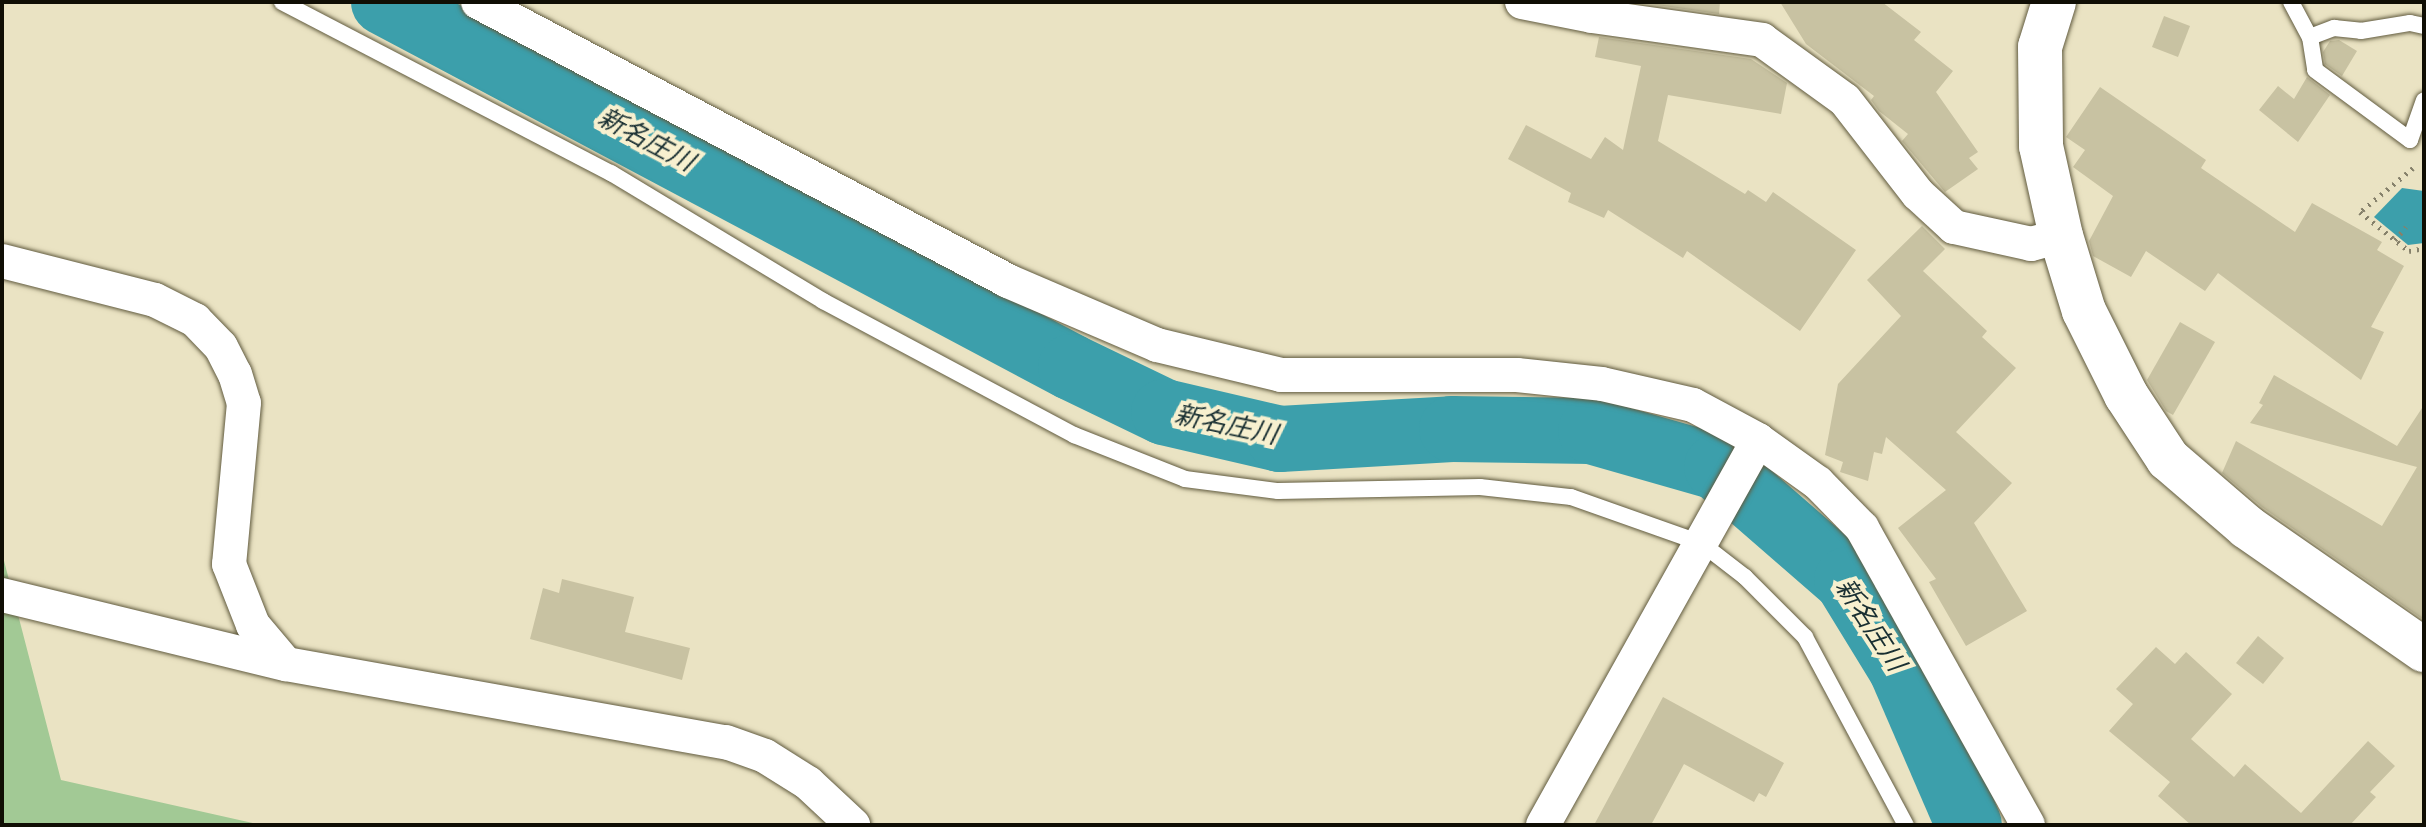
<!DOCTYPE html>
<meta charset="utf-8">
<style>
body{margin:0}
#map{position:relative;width:2426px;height:827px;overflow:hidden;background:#eae3c3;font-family:"Fira Sans","Noto Sans JP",sans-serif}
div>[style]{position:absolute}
.green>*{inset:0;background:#a2c995}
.water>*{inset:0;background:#3c9fab}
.river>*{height:66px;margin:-33px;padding:0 33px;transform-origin:33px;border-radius:33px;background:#3c9fab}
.building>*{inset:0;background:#c8c2a2}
.path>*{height:5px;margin-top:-2.5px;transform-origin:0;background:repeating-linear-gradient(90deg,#86816b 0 2px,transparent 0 8px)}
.roads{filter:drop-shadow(0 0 2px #615b3f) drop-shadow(0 0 2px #615b3f)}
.lane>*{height:16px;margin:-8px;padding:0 8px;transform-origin:8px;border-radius:8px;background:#fff}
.street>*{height:34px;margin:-17px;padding:0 17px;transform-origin:17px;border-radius:17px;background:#fff}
.secondary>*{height:44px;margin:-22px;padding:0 22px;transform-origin:22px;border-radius:22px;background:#fff}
span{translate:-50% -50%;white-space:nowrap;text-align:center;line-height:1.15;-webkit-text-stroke:8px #f7f0cf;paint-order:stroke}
.water-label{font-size:26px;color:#192f32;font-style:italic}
.frame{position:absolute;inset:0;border:4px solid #100e04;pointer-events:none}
</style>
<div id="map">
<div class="green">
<div style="clip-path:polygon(2px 553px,61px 780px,262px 825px,2px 825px)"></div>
</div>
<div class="water">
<div style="clip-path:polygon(2402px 188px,2424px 191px,2424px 243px,2408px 245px,2374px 217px)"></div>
</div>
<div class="river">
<div style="left:384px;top:2px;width:778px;rotate:27.98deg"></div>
<div style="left:1071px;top:367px;width:103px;rotate:25.8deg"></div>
<div style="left:1164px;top:412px;width:119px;rotate:13.1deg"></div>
<div style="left:1280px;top:439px;width:172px;rotate:-3.3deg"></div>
<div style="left:1452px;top:429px;width:139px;rotate:0.8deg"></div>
<div style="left:1591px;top:431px;width:131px;rotate:15.9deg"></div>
<div style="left:1717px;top:467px;width:172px;rotate:41deg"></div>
<div style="left:1847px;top:580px;width:103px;rotate:58.5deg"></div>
<div style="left:1901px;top:668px;width:171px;rotate:66.6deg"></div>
</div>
<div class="building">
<div style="clip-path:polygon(1636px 2px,1720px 2px,1719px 14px)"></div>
<div style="clip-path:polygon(1780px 2px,1882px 2px,1921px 32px,1914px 40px,1953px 71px,1936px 92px,1978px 152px,1969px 158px,1978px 169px,1945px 192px,1902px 141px,1908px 134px,1879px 111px,1871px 100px,1874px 96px,1806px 44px)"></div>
<div style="clip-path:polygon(2164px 16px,2190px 26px,2178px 57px,2152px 47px)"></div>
<div style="clip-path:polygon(1599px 37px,1751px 59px,1787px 83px,1781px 114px,1668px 95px,1658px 141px,1745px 194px,1748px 190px,1766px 202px,1773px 192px,1856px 250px,1800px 331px,1687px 251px,1683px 258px,1608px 210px,1604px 218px,1568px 202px,1571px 193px,1508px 159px,1526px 125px,1591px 159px,1605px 137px,1623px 150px,1641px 66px,1595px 57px)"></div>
<div style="clip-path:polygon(2339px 40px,2357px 51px,2342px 76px,2325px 64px,2323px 52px,2330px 41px)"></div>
<div style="clip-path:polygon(2307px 77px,2330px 95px,2298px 142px,2259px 110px,2278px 86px,2294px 99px)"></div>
<div style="clip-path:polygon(2100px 87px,2206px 160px,2201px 168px,2295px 232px,2312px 203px,2382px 242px,2377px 250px,2404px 266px,2371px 327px,2384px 332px,2361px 380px,2218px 273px,2205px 291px,2146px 251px,2131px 277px,2093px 256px,2089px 241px,2113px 196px,2073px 167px,2085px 150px,2066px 137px)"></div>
<div style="clip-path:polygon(1922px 226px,1945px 249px,1923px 271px,1987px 331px,1982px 337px,2016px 368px,1956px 432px,2012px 483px,1974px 523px,2027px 611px,1966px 646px,1929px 582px,1936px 579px,1898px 528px,1946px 490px,1886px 437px,1882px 454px,1874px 452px,1868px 481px,1840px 472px,1843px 462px,1825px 455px,1838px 384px,1901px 316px,1867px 280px)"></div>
<div style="clip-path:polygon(2180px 322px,2215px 342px,2173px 415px,2166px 411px,2147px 380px)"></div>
<div style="clip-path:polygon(2274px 375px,2397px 446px,2424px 405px,2424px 620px,2262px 507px,2222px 473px,2236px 441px,2382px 526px,2417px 467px,2250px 423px,2263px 405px,2259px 403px)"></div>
<div style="clip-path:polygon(562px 579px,634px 597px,625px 632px,690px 648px,682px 680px,530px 639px,543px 588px,559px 593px)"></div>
<div style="clip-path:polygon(2258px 636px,2284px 658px,2263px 684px,2236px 663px)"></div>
<div style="clip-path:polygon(2156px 647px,2175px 664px,2186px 652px,2232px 694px,2191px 739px,2234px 777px,2245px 764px,2301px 813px,2368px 741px,2395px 766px,2370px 792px,2376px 797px,2350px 825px,2191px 825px,2158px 796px,2170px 782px,2109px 731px,2133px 704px,2116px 689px)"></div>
<div style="clip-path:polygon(1663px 697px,1784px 763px,1766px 797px,1759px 793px,1754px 802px,1684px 764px,1651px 825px,1594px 825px)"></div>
</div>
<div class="path">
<div style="left:2413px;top:168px;width:69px;rotate:140.3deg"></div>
<div style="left:2360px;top:212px;width:63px;rotate:38.5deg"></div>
<div style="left:2409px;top:251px;width:15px;rotate:-11deg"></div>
<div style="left:2395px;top:240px;width:17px;rotate:-50deg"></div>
</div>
<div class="roads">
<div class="lane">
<div style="left:282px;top:2px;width:371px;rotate:27.5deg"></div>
<div style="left:611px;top:173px;width:248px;rotate:31.1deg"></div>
<div style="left:823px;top:301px;width:285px;rotate:28.1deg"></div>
<div style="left:1074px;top:435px;width:119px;rotate:21.6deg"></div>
<div style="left:1185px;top:479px;width:94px;rotate:7.4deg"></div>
<div style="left:1278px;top:491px;width:202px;rotate:-1.1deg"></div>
<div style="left:1480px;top:487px;width:92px;rotate:6.3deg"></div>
<div style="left:1571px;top:497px;width:138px;rotate:19.5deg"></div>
<div style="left:1701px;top:543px;width:56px;rotate:37.7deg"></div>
<div style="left:1745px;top:577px;width:85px;rotate:45deg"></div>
<div style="left:1805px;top:637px;width:213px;rotate:61.8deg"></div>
<div style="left:2291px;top:2px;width:40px;rotate:62deg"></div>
<div style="left:2310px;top:37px;width:33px;rotate:81deg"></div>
<div style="left:2315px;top:70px;width:118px;rotate:36.4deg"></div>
<div style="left:2410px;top:140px;width:42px;rotate:-70.7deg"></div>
<div style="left:2310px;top:37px;width:26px;rotate:-21deg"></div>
<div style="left:2334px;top:28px;width:27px;rotate:6deg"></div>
<div style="left:2361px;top:31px;width:50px;rotate:-9.3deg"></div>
<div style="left:2410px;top:23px;width:14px;rotate:12deg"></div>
</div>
<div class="street">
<div style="left:478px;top:2px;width:599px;rotate:27.76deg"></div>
<div style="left:1008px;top:281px;width:162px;rotate:23.2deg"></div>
<div style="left:1157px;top:345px;width:128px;rotate:13.6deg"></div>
<div style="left:1281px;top:375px;width:236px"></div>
<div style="left:1517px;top:375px;width:85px;rotate:6deg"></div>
<div style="left:1602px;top:384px;width:93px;rotate:13deg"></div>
<div style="left:1693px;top:405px;width:74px;rotate:28.3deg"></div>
<div style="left:1758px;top:440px;width:74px;rotate:35.6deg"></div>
<div style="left:1818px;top:483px;width:63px;rotate:45.6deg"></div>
<div style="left:1862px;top:528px;width:340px;rotate:60.8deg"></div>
<div style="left:1522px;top:2px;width:71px;rotate:11.3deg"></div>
<div style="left:1592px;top:16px;width:172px;rotate:8deg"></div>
<div style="left:1762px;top:40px;width:102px;rotate:35.9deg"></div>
<div style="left:1845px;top:100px;width:119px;rotate:52.2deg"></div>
<div style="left:1918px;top:194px;width:49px;rotate:42.5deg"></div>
<div style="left:1954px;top:227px;width:79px;rotate:12.4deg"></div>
<div style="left:2031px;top:244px;width:31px;rotate:-15deg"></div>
<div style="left:2px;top:261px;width:158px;rotate:14.3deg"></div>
<div style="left:155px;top:300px;width:45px;rotate:26.6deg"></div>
<div style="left:195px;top:320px;width:37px;rotate:46deg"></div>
<div style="left:221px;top:347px;width:30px;rotate:63deg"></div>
<div style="left:235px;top:374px;width:30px;rotate:73deg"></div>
<div style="left:244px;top:403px;width:162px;rotate:95.3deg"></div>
<div style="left:229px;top:564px;width:66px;rotate:68.5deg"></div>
<div style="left:253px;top:625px;width:51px;rotate:49.8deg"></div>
<div style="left:2px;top:595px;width:292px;rotate:13.7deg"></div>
<div style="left:286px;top:664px;width:447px;rotate:10.1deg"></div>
<div style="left:726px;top:742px;width:41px;rotate:19.7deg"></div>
<div style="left:765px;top:756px;width:51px;rotate:32.1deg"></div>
<div style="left:808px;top:783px;width:62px;rotate:43deg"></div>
<div style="left:1543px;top:825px;width:441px;rotate:-60.8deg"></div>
</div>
<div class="secondary">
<div style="left:2054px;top:2px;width:47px;rotate:107.3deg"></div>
<div style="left:2040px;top:47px;width:99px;rotate:89.4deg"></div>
<div style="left:2041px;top:146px;width:92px;rotate:77.5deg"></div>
<div style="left:2061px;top:236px;width:78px;rotate:73deg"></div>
<div style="left:2084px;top:311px;width:94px;rotate:63.4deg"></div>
<div style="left:2126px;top:395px;width:77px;rotate:56.7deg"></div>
<div style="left:2168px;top:459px;width:104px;rotate:40.7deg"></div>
<div style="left:2247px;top:527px;width:216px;rotate:34.8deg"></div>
</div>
</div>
<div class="water-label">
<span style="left:646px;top:140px;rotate:28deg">新名庄川</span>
<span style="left:1226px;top:425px;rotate:12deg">新名庄川</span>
<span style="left:1870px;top:625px;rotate:57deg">新名庄川</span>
</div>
<div class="frame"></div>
</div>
